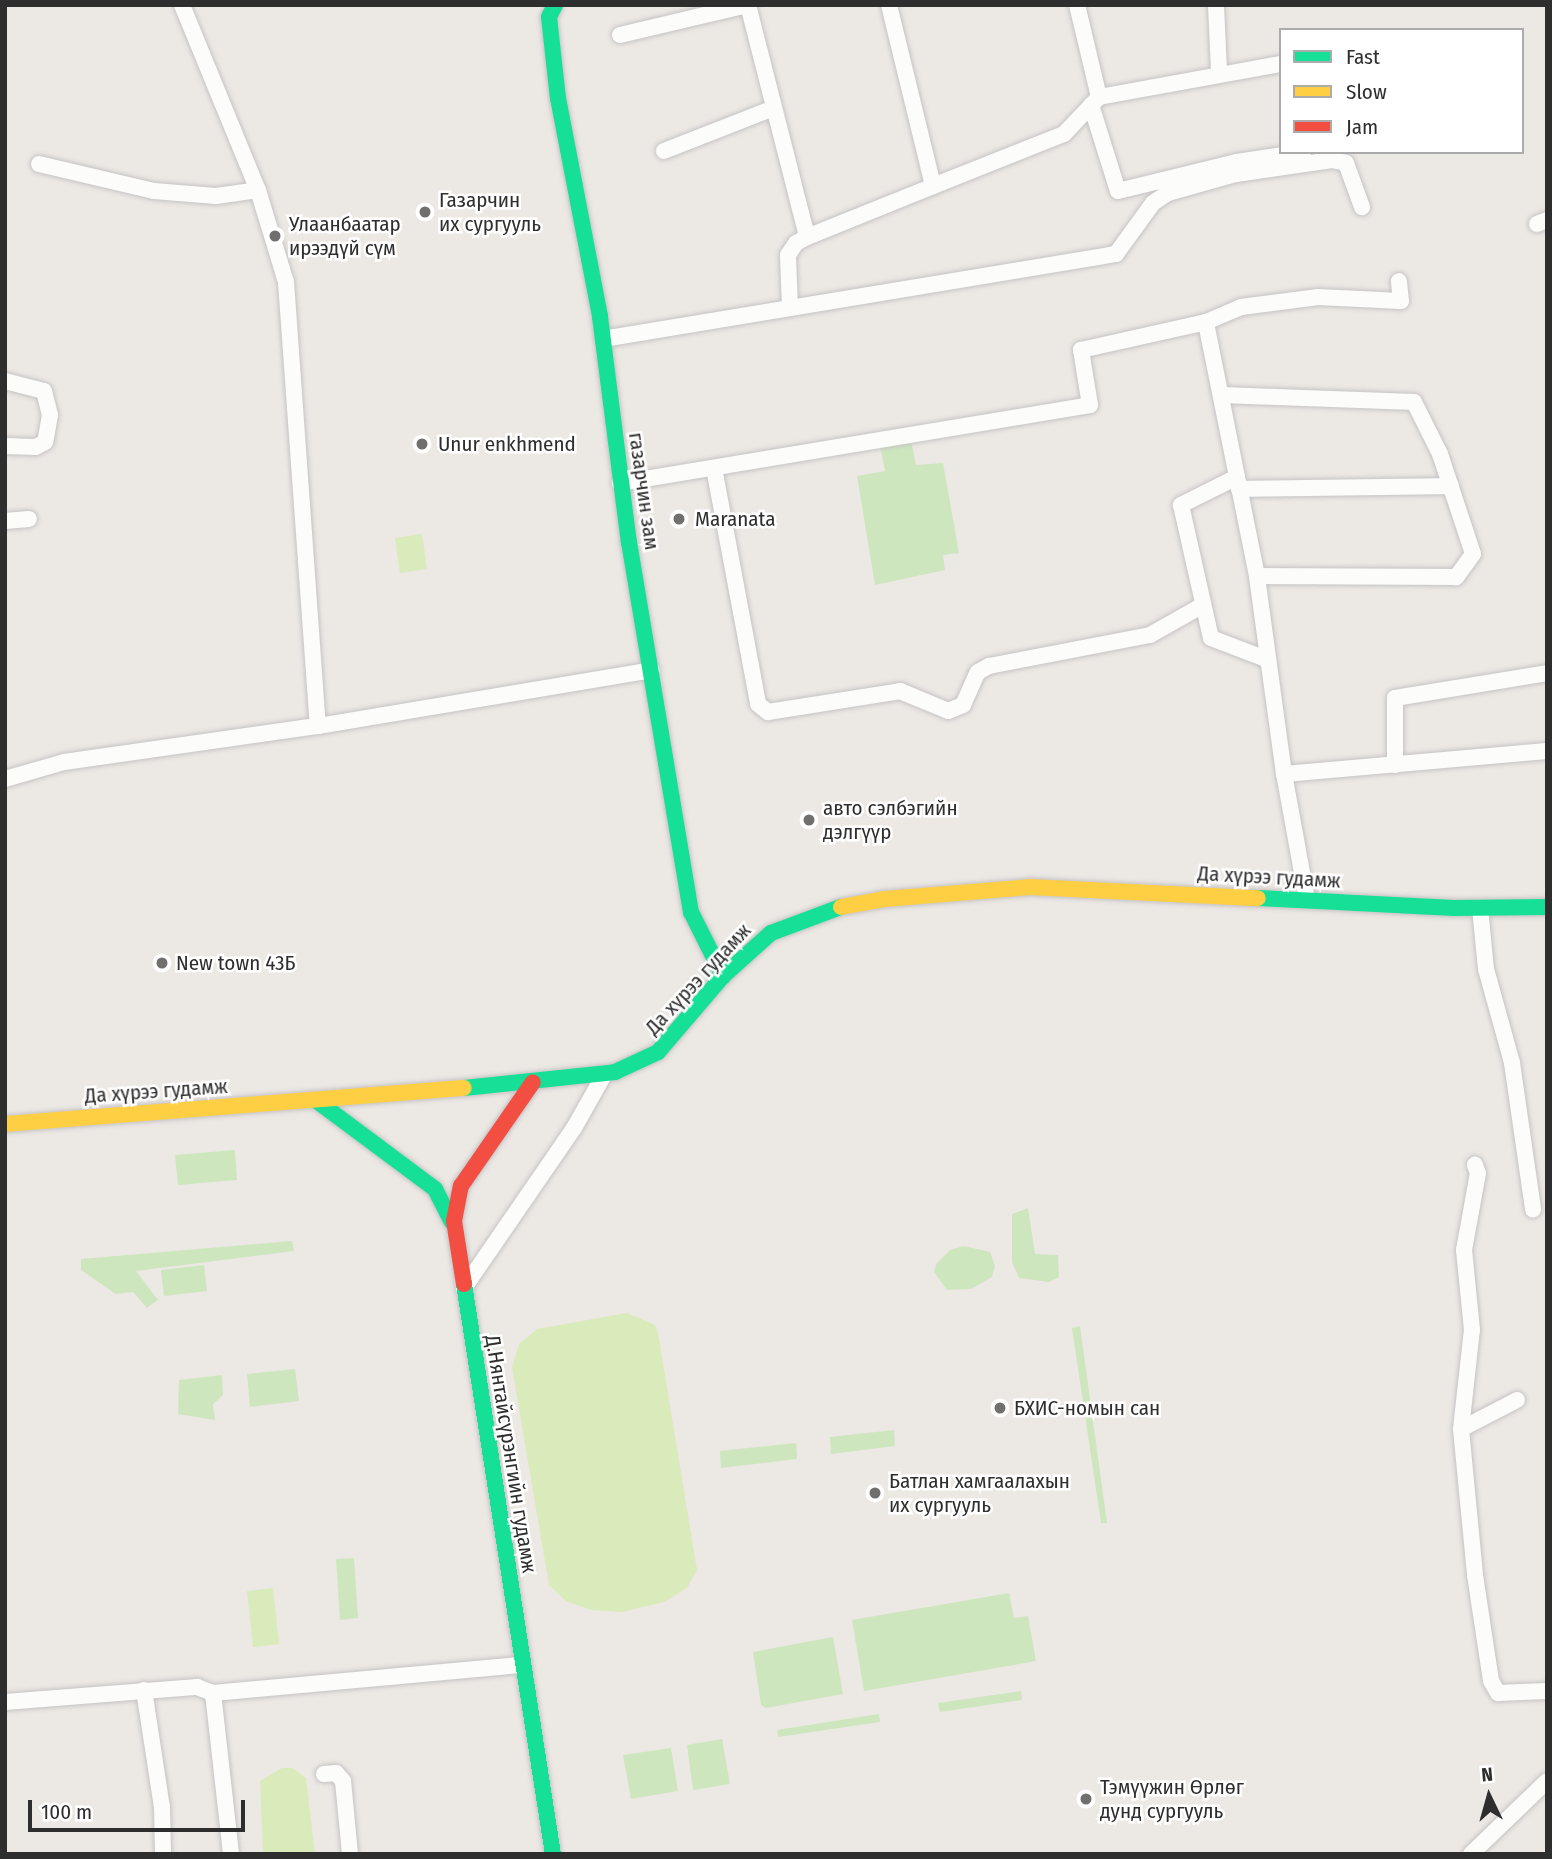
<!DOCTYPE html>
<meta charset="utf-8">
<style>
body{margin:0}
#map{position:relative;width:1552px;height:1859px;overflow:hidden;background:#ece8e4;font-family:"Fira Sans Condensed",sans-serif}
div>[style]{position:absolute}
.green>*{inset:0;background:#cee6be}
.pitch>*{inset:0;background:#d9eabb}
.roads{filter:drop-shadow(0 0 2px #c5c4c5) drop-shadow(0 0 2px #c5c4c5)}
.street>*{height:16px;margin:-8px;padding:0 8px;transform-origin:8px;border-radius:8px;background:#fcfcfb}
.fast>*{height:16px;margin:-8px;padding:0 8px;transform-origin:8px;border-radius:8px;background:#16e098}
.slow>*{height:16px;margin:-8px;padding:0 8px;transform-origin:8px;border-radius:8px;background:#ffcf43}
.jam>*{height:16px;margin:-8px;padding:0 8px;transform-origin:8px;border-radius:8px;background:#f24e42}
.dots>*{width:19px;height:19px;translate:-50% -50%;box-sizing:border-box;border:4px solid #fff;border-radius:50%}
span{translate:-50% -50%;white-space:nowrap;text-align:center;line-height:1.15;-webkit-text-stroke:5px #fff;paint-order:stroke}
.poi-label{font-size:21px;color:#2e2e2e}
.left{translate:0 -50%;text-align:left}
.street-label{font-size:21px;color:#2e2e2e}
.frame{position:absolute;inset:0;border:7px solid #2e2e2e;pointer-events:none}
.legend{position:absolute;left:1279px;top:28px;width:245px;height:126px;box-sizing:border-box;background:#fff;border:2px solid #ababab;margin:0;padding:9px 12px;list-style:none;font-size:21px;color:#2e2e2e}
.legend li{display:flex;align-items:center;gap:14px;height:35px}
.legend b{width:35px;border:2px solid #ababab}
.north{position:absolute;left:1454px;top:1761px;width:70px;height:70px;-webkit-text-stroke:5px #fff;paint-order:stroke;rotate:355deg;font-size:19px;font-weight:700;line-height:28px;text-align:center;color:#2e2e2e}
.north::after{content:'';display:block;margin:auto;width:24px;height:32px;background:#2e2e2e;clip-path:polygon(50% 0,100% 100%,50% 72%,0 100%)}
.scale{position:absolute;left:28px;top:1800px;width:217px;height:32px;box-sizing:border-box;border:4px solid #2e2e2e;border-top:0;padding-left:9px;font-size:21px;line-height:24px;white-space:nowrap;color:#2e2e2e;-webkit-text-stroke:5px #fff;paint-order:stroke}
</style>
<div id="map">
<div class="green">
<div style="clip-path:polygon(910px 436px,916px 465px,943px 463px,959px 553px,943px 555px,945px 570px,875px 585px,857px 476px,885px 471px,879px 441px)"></div>
<div style="clip-path:polygon(235px 1150px,237px 1180px,178px 1185px,175px 1155px)"></div>
<div style="clip-path:polygon(1028px 1208px,1035px 1254px,1058px 1255px,1059px 1277px,1049px 1282px,1019px 1278px,1012px 1262px,1012px 1214px)"></div>
<div style="clip-path:polygon(292px 1241px,294px 1251px,136px 1271px,158px 1300px,147px 1308px,133px 1292px,116px 1294px,81px 1270px,81px 1259px)"></div>
<div style="clip-path:polygon(964px 1246px,990px 1252px,995px 1266px,992px 1277px,971px 1289px,947px 1290px,934px 1272px,936px 1264px,950px 1250px)"></div>
<div style="clip-path:polygon(204px 1265px,207px 1291px,164px 1296px,161px 1270px)"></div>
<div style="clip-path:polygon(1080px 1326px,1107px 1523px,1101px 1523px,1072px 1328px)"></div>
<div style="clip-path:polygon(295px 1369px,299px 1401px,250px 1407px,247px 1374px)"></div>
<div style="clip-path:polygon(222px 1375px,223px 1395px,213px 1404px,215px 1420px,178px 1414px,179px 1380px)"></div>
<div style="clip-path:polygon(894px 1430px,895px 1446px,831px 1454px,830px 1437px)"></div>
<div style="clip-path:polygon(796px 1443px,797px 1459px,721px 1468px,720px 1451px)"></div>
<div style="clip-path:polygon(354px 1558px,358px 1618px,340px 1620px,336px 1559px)"></div>
<div style="clip-path:polygon(1009px 1593px,1014px 1618px,1028px 1616px,1036px 1661px,864px 1691px,852px 1620px)"></div>
<div style="clip-path:polygon(833px 1637px,843px 1694px,766px 1708px,761px 1705px,753px 1652px)"></div>
<div style="clip-path:polygon(1021px 1691px,1022px 1700px,940px 1712px,938px 1703px)"></div>
<div style="clip-path:polygon(879px 1714px,880px 1722px,778px 1737px,777px 1730px)"></div>
<div style="clip-path:polygon(722px 1739px,730px 1784px,693px 1790px,687px 1745px)"></div>
<div style="clip-path:polygon(671px 1748px,678px 1791px,631px 1799px,623px 1755px)"></div>
</div>
<div class="pitch">
<div style="clip-path:polygon(422px 534px,427px 569px,400px 573px,395px 538px)"></div>
<div style="clip-path:polygon(627px 1313px,655px 1325px,658px 1333px,697px 1570px,687px 1588px,664px 1602px,622px 1612px,591px 1610px,566px 1601px,549px 1585px,512px 1367px,519px 1344px,537px 1329px)"></div>
<div style="clip-path:polygon(273px 1588px,279px 1644px,253px 1647px,247px 1591px)"></div>
<div style="clip-path:polygon(282px 1768px,292px 1768px,306px 1778px,315px 1854px,263px 1854px,260px 1781px)"></div>
</div>
<div class="roads">
<div class="street">
<div style="left:182px;top:5px;width:200px;rotate:67.7deg"></div>
<div style="left:258px;top:190px;width:96px;rotate:73.1deg"></div>
<div style="left:286px;top:282px;width:445px;rotate:85.9deg"></div>
<div style="left:748px;top:5px;width:239px;rotate:75.7deg"></div>
<div style="left:807px;top:237px;width:136px;rotate:-22deg"></div>
<div style="left:889px;top:5px;width:186px;rotate:76.3deg"></div>
<div style="left:933px;top:186px;width:141px;rotate:-21.7deg"></div>
<div style="left:1064px;top:134px;width:51px;rotate:-46.6deg"></div>
<div style="left:1099px;top:97px;width:95px;rotate:-103.4deg"></div>
<div style="left:1216px;top:5px;width:67px;rotate:87.4deg"></div>
<div style="left:620px;top:35px;width:130px;rotate:-13.3deg"></div>
<div style="left:1099px;top:97px;width:185px;rotate:-10.3deg"></div>
<div style="left:1091px;top:105px;width:90px;rotate:72.6deg"></div>
<div style="left:1118px;top:191px;width:122px;rotate:-13.7deg"></div>
<div style="left:1237px;top:162px;width:67px;rotate:-8.6deg"></div>
<div style="left:664px;top:151px;width:115px;rotate:-21.4deg"></div>
<div style="left:39px;top:164px;width:118px;rotate:13.2deg"></div>
<div style="left:154px;top:191px;width:62px;rotate:4.6deg"></div>
<div style="left:216px;top:196px;width:42px;rotate:-8.1deg"></div>
<div style="left:1537px;top:224px;width:11px;rotate:-22deg"></div>
<div style="left:790px;top:308px;width:53px;rotate:-92.2deg"></div>
<div style="left:788px;top:255px;width:14px;rotate:-56deg"></div>
<div style="left:796px;top:243px;width:13px;rotate:-29deg"></div>
<div style="left:603px;top:339px;width:520px;rotate:-9.41deg"></div>
<div style="left:1116px;top:254px;width:63px;rotate:-54deg"></div>
<div style="left:1153px;top:203px;width:18px;rotate:-34deg"></div>
<div style="left:1168px;top:193px;width:71px;rotate:-15.6deg"></div>
<div style="left:1236px;top:174px;width:97px;rotate:-8.3deg"></div>
<div style="left:1332px;top:160px;width:14px;rotate:12deg"></div>
<div style="left:1346px;top:163px;width:47px;rotate:70deg"></div>
<div style="left:5px;top:381px;width:40px;rotate:14.4deg"></div>
<div style="left:44px;top:391px;width:25px;rotate:76deg"></div>
<div style="left:50px;top:415px;width:27px;rotate:100deg"></div>
<div style="left:45px;top:442px;width:10px;rotate:151deg"></div>
<div style="left:36px;top:447px;width:31px;rotate:-178deg"></div>
<div style="left:1222px;top:395px;width:192px;rotate:2.1deg"></div>
<div style="left:1414px;top:402px;width:58px;rotate:63.4deg"></div>
<div style="left:1440px;top:454px;width:105px;rotate:71.7deg"></div>
<div style="left:1473px;top:554px;width:29px;rotate:126deg"></div>
<div style="left:1456px;top:577px;width:199px;rotate:-179.7deg"></div>
<div style="left:714px;top:468px;width:240px;rotate:79.4deg"></div>
<div style="left:758px;top:704px;width:13px;rotate:39deg"></div>
<div style="left:768px;top:712px;width:134px;rotate:-9deg"></div>
<div style="left:900px;top:691px;width:52px;rotate:22.6deg"></div>
<div style="left:948px;top:711px;width:16px;rotate:-22deg"></div>
<div style="left:963px;top:705px;width:36px;rotate:-66deg"></div>
<div style="left:978px;top:672px;width:13px;rotate:-29deg"></div>
<div style="left:989px;top:666px;width:164px;rotate:-10.9deg"></div>
<div style="left:1150px;top:635px;width:61px;rotate:-29.5deg"></div>
<div style="left:1237px;top:477px;width:63px;rotate:153.4deg"></div>
<div style="left:1181px;top:505px;width:136px;rotate:77.3deg"></div>
<div style="left:1211px;top:638px;width:59px;rotate:20.9deg"></div>
<div style="left:620px;top:483px;width:476px;rotate:-9.4deg"></div>
<div style="left:1090px;top:405px;width:56px;rotate:-99.3deg"></div>
<div style="left:1081px;top:350px;width:128px;rotate:-12.6deg"></div>
<div style="left:1239px;top:489px;width:212px;rotate:-0.8deg"></div>
<div style="left:5px;top:521px;width:24px;rotate:-5deg"></div>
<div style="left:1395px;top:765px;width:67px;rotate:-90deg"></div>
<div style="left:1395px;top:698px;width:154px;rotate:-9.3deg"></div>
<div style="left:1284px;top:774px;width:200px;rotate:-97.8deg"></div>
<div style="left:1257px;top:576px;width:259px;rotate:-101.4deg"></div>
<div style="left:1206px;top:322px;width:38px;rotate:-23deg"></div>
<div style="left:1241px;top:307px;width:78px;rotate:-7.4deg"></div>
<div style="left:1318px;top:297px;width:83px;rotate:2.8deg"></div>
<div style="left:1401px;top:301px;width:20px;rotate:-96deg"></div>
<div style="left:5px;top:779px;width:61px;rotate:-16.1deg"></div>
<div style="left:64px;top:762px;width:257px;rotate:-8.1deg"></div>
<div style="left:318px;top:726px;width:338px;rotate:-9.5deg"></div>
<div style="left:1307px;top:900px;width:128px;rotate:-100.3deg"></div>
<div style="left:1284px;top:774px;width:264px;rotate:-5deg"></div>
<div style="left:1480px;top:908px;width:61px;rotate:84.4deg"></div>
<div style="left:1486px;top:969px;width:98px;rotate:74.5deg"></div>
<div style="left:1512px;top:1063px;width:148px;rotate:81.8deg"></div>
<div style="left:464px;top:1288px;width:194px;rotate:-55.5deg"></div>
<div style="left:574px;top:1128px;width:61px;rotate:-60.5deg"></div>
<div style="left:1517px;top:1400px;width:63px;rotate:152.6deg"></div>
<div style="left:1461px;top:1429px;width:147px;rotate:84.5deg"></div>
<div style="left:1475px;top:1575px;width:107px;rotate:81.4deg"></div>
<div style="left:1491px;top:1681px;width:14px;rotate:60deg"></div>
<div style="left:1498px;top:1693px;width:49px;rotate:-2.3deg"></div>
<div style="left:1461px;top:1429px;width:100px;rotate:-83.7deg"></div>
<div style="left:1472px;top:1330px;width:80px;rotate:-95.7deg"></div>
<div style="left:1464px;top:1250px;width:78px;rotate:-79.7deg"></div>
<div style="left:1478px;top:1173px;width:9px;rotate:-111deg"></div>
<div style="left:144px;top:1690px;width:118px;rotate:81.3deg"></div>
<div style="left:162px;top:1807px;width:47px;rotate:88.8deg"></div>
<div style="left:213px;top:1693px;width:162px;rotate:83.6deg"></div>
<div style="left:5px;top:1702px;width:193px;rotate:-4.5deg"></div>
<div style="left:197px;top:1687px;width:17px;rotate:21deg"></div>
<div style="left:213px;top:1693px;width:311px;rotate:-5.2deg"></div>
<div style="left:324px;top:1774px;width:12px;rotate:-5deg"></div>
<div style="left:336px;top:1773px;width:11px;rotate:49deg"></div>
<div style="left:343px;top:1781px;width:73px;rotate:84.5deg"></div>
<div style="left:1471px;top:1854px;width:105px;rotate:-43.8deg"></div>
</div>
<div class="fast">
<div style="left:555px;top:5px;width:13px;rotate:117deg"></div>
<div style="left:549px;top:17px;width:81px;rotate:83.7deg"></div>
<div style="left:558px;top:98px;width:223px;rotate:79.1deg"></div>
<div style="left:600px;top:317px;width:227px;rotate:82.7deg"></div>
<div style="left:629px;top:542px;width:375px;rotate:80.5deg"></div>
<div style="left:691px;top:912px;width:72px;rotate:63.4deg"></div>
<div style="left:1258px;top:898px;width:196px;rotate:2.9deg"></div>
<div style="left:1454px;top:908px;width:93px;rotate:-0.6deg"></div>
<div style="left:464px;top:1088px;width:152px;rotate:-6deg"></div>
<div style="left:615px;top:1072px;width:47px;rotate:-24.9deg"></div>
<div style="left:658px;top:1052px;width:100px;rotate:-49.5deg"></div>
<div style="left:723px;top:976px;width:64px;rotate:-41.9deg"></div>
<div style="left:771px;top:933px;width:75px;rotate:-20.4deg"></div>
<div style="left:317px;top:1101px;width:147px;rotate:36.7deg"></div>
<div style="left:435px;top:1189px;width:37px;rotate:63deg"></div>
<div style="left:464px;top:1284px;width:577px;rotate:81.13deg"></div>
</div>
<div class="slow">
<div style="left:841px;top:907px;width:45px;rotate:-10.3deg"></div>
<div style="left:885px;top:899px;width:145px;rotate:-4.7deg"></div>
<div style="left:1030px;top:887px;width:228px;rotate:2.8deg"></div>
<div style="left:5px;top:1124px;width:460px;rotate:-4.5deg"></div>
</div>
<div class="jam">
<div style="left:464px;top:1284px;width:64px;rotate:-99deg"></div>
<div style="left:454px;top:1221px;width:36px;rotate:-79deg"></div>
<div style="left:461px;top:1186px;width:126px;rotate:-55.3deg"></div>
</div>
</div>
<div class="dots">
<div style="left:425px;top:212px;background:#706f6e"></div>
<div style="left:275px;top:236px;background:#706f6e"></div>
<div style="left:422px;top:444px;background:#706f6e"></div>
<div style="left:679px;top:519px;background:#706f6e"></div>
<div style="left:809px;top:820px;background:#706f6e"></div>
<div style="left:162px;top:963px;background:#706f6e"></div>
<div style="left:1000px;top:1408px;background:#706f6e"></div>
<div style="left:875px;top:1493px;background:#706f6e"></div>
<div style="left:1086px;top:1799px;background:#706f6e"></div>
</div>
<div class="poi-label">
<span class="left" style="left:439px;top:212px">Газарчин<br>их сургууль</span>
<span class="left" style="left:289px;top:236px">Улаанбаатар<br>ирээдүй сүм</span>
<span class="left" style="left:438px;top:444px">Unur enkhmend</span>
<span class="left" style="left:695px;top:519px">Maranata</span>
<span class="left" style="left:823px;top:820px">авто сэлбэгийн<br>дэлгүүр</span>
<span class="left" style="left:176px;top:963px">New town 43Б</span>
<span class="left" style="left:1014px;top:1408px">БХИС-номын сан</span>
<span class="left" style="left:889px;top:1493px">Батлан хамгаалахын<br>их сургууль</span>
<span class="left" style="left:1100px;top:1799px">Тэмүүжин Өрлөг<br>дунд сургууль</span>
</div>
<div class="street-label">
<span style="left:644px;top:491px;rotate:82deg">газарчин зам</span>
<span style="left:1269px;top:877px;rotate:3deg">Да хүрээ гудамж</span>
<span style="left:698px;top:979px;rotate:-47deg">Да хүрээ гудамж</span>
<span style="left:156px;top:1091px;rotate:-4deg">Да хүрээ гудамж</span>
<span style="left:511px;top:1454px;rotate:81deg">Д.Нянтайсүрэнгийн гудамж</span>
</div>
<div class="frame"></div>
<ul class="legend">
<li><b style="height:9px;background:#16e098"></b>Fast</li>
<li><b style="height:9px;background:#ffcf43"></b>Slow</li>
<li><b style="height:9px;background:#f24e42"></b>Jam</li>
</ul>
<div class="north">N</div>
<div class="scale">100 m</div>
</div>
